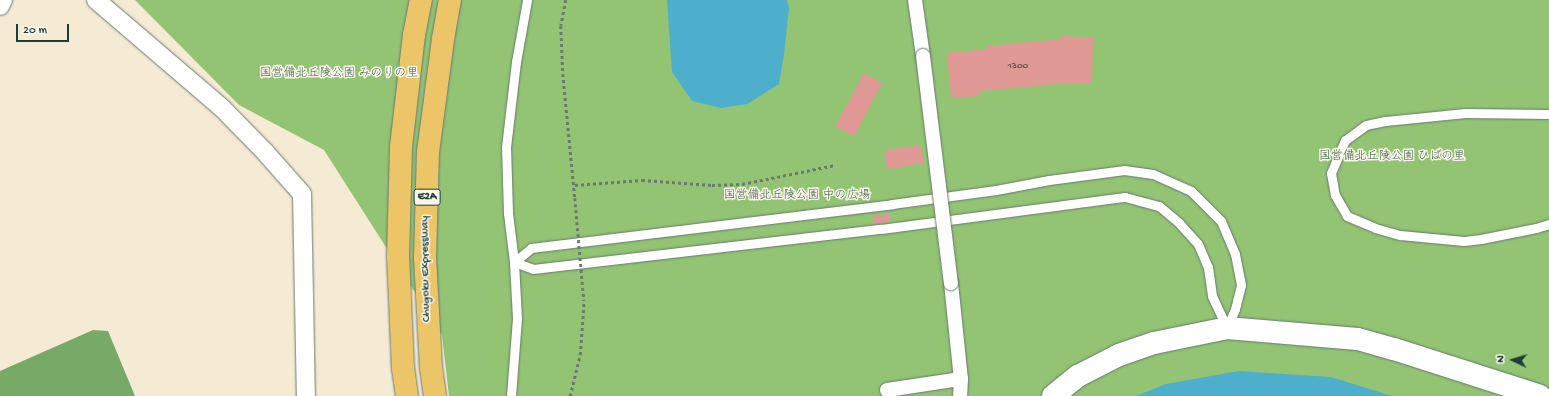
<!DOCTYPE html>
<meta charset="utf-8">
<style>
body{margin:0}
#map{position:relative;width:1549px;height:396px;overflow:hidden;background:#f5ebd5;font-family:"Gochi Hand","Klee One",sans-serif}
div>[style]{position:absolute}
.green>*{inset:0;background:#93c474}
.forest>*{inset:0;background:#76aa66}
.water>*{inset:0;background:#4dafcc}
.building>*{inset:0;background:#df9894}
.path>*{height:2.5px;margin-top:-1.25px;transform-origin:0;background:repeating-linear-gradient(90deg,#6a7a6c 0 3px,transparent 0 6px)}
.roads{filter:drop-shadow(0 0 1px #6a7a6c) drop-shadow(0 0 1px #6a7a6c)}
.service>*{height:9px;margin:-4.5px;padding:0 4.5px;transform-origin:4.5px;border-radius:4.5px;background:#fff}
.pedestrian>*{height:14px;margin:-7px;padding:0 7px;transform-origin:7px;border-radius:7px;background:#fff}
.minor>*{height:18px;margin:-9px;padding:0 9px;transform-origin:9px;border-radius:9px;background:#fff}
.tertiary>*{height:22px;margin:-11px;padding:0 11px;transform-origin:11px;border-radius:11px;background:#fff}
.motorway>*{height:22px;margin:-11px;padding:0 11px;transform-origin:11px;border-radius:11px;background:#edc569}
.path-bridge>*{height:2.5px;margin-top:-1.25px;transform-origin:0;background:repeating-linear-gradient(90deg,#6a7a6c 0 3px,transparent 0 6px)}
.bridges{filter:drop-shadow(0 0 1px #6a7a6c) drop-shadow(0 0 1px #6a7a6c)}
.pedestrian-bridge>*{height:14px;margin:-7px;padding:0 7px;transform-origin:7px;border-radius:7px;background:#fff}
span{translate:-50% -50%;white-space:nowrap;text-align:center;line-height:1.15;-webkit-text-stroke:3px #fbf7ec;paint-order:stroke}
.number-label{font-size:10px;color:#4f544c}
.number-label span{-webkit-text-stroke-width:0}
.shield-label span{padding:1px 3px;background:#fbf7ec;border:1px solid;border-radius:3px;-webkit-text-stroke-width:0}
.shield-label{font-size:11px;color:#1f3d34;font-weight:700}
.park-label{font-size:12px;color:#3c5f44}
.street-label{font-size:12px;color:#1f3d34}
.north{position:absolute;left:1493px;top:340px;width:40px;height:40px;-webkit-text-stroke:3px #fbf7ec;paint-order:stroke;rotate:274deg;font-size:11px;font-weight:700;line-height:16px;text-align:center;color:#1f3d34}
.north::after{content:'';display:block;margin:auto;width:14px;height:18px;background:#1f3d34;clip-path:polygon(50% 0,100% 100%,50% 72%,0 100%)}
.scale{position:absolute;left:16px;top:24px;width:53px;height:18px;box-sizing:border-box;border:2px solid #1f3d34;border-top:0;padding-left:5px;font-size:12px;line-height:14px;white-space:nowrap;color:#1f3d34;-webkit-text-stroke:3px #fbf7ec;paint-order:stroke}
</style>
<div id="map">
<div class="green">
<div style="clip-path:polygon(135px 0,1549px 0,1549px 396px,449px 396px,442px 335px,324px 150px,239px 105px)"></div>
</div>
<div class="forest">
<div style="clip-path:polygon(93px 330px,108px 331px,135px 396px,0 396px,0 371px)"></div>
</div>
<div class="water">
<div style="clip-path:polygon(667px 0,787px 0,789px 8px,784px 54px,779px 84px,747px 104px,721px 108px,692px 101px,672px 72px)"></div>
<div style="clip-path:polygon(1239px 371px,1331px 377px,1392px 396px,1136px 396px,1166px 384px)"></div>
</div>
<div class="building">
<div style="clip-path:polygon(1062px 36px,1093px 38px,1092px 84px,1067px 83px,979px 91px,980px 96px,951px 98px,947px 53px,988px 49px,988px 46px,1062px 39px)"></div>
<div style="clip-path:polygon(864px 73px,882px 83px,854px 136px,835px 126px)"></div>
<div style="clip-path:polygon(921px 145px,924px 163px,887px 169px,885px 150px)"></div>
<div style="clip-path:polygon(889px 214px,889px 222px,873px 224px,873px 216px)"></div>
</div>
<div class="path">
<div style="left:566px;top:0;width:26px;rotate:101deg"></div>
<div style="left:561px;top:26px;width:48px;rotate:87.6deg"></div>
<div style="left:563px;top:74px;width:125px;rotate:84.5deg"></div>
<div style="left:575px;top:185px;width:67px;rotate:-4.3deg"></div>
<div style="left:642px;top:180px;width:70px;rotate:4.1deg"></div>
<div style="left:712px;top:185px;width:30px;rotate:-2deg"></div>
<div style="left:742px;top:184px;width:95px;rotate:-11.5deg"></div>
<div style="left:570px;top:396px;width:42px;rotate:-76.3deg"></div>
<div style="left:580px;top:355px;width:54px;rotate:-85.8deg"></div>
</div>
<div class="roads">
<div class="service">
<div style="left:1549px;top:114px;width:84px;rotate:-179.3deg"></div>
<div style="left:1465px;top:113px;width:80px;rotate:174.3deg"></div>
<div style="left:1385px;top:121px;width:19px;rotate:168deg"></div>
<div style="left:1366px;top:125px;width:26px;rotate:144deg"></div>
<div style="left:1345px;top:140px;width:36px;rotate:113deg"></div>
<div style="left:1331px;top:173px;width:22px;rotate:80deg"></div>
<div style="left:1335px;top:195px;width:24px;rotate:60deg"></div>
<div style="left:1347px;top:216px;width:30px;rotate:23deg"></div>
<div style="left:1375px;top:228px;width:26px;rotate:16deg"></div>
<div style="left:1400px;top:235px;width:64px;rotate:5.4deg"></div>
<div style="left:1464px;top:241px;width:17px;rotate:-7deg"></div>
<div style="left:1481px;top:239px;width:56px;rotate:-11.3deg"></div>
<div style="left:1536px;top:228px;width:14px;rotate:-17deg"></div>
<div style="left:514px;top:262px;width:22px;rotate:-39deg"></div>
<div style="left:531px;top:248px;width:364px;rotate:-6.9deg"></div>
<div style="left:892px;top:204px;width:105px;rotate:-7.7deg"></div>
<div style="left:996px;top:190px;width:54px;rotate:-10.7deg"></div>
<div style="left:1049px;top:180px;width:76px;rotate:-7.6deg"></div>
<div style="left:1124px;top:170px;width:29px;rotate:8deg"></div>
<div style="left:1153px;top:174px;width:42px;rotate:24.1deg"></div>
<div style="left:1191px;top:191px;width:42px;rotate:45deg"></div>
<div style="left:1221px;top:221px;width:36px;rotate:67deg"></div>
<div style="left:1235px;top:254px;width:32px;rotate:79deg"></div>
<div style="left:1241px;top:285px;width:25px;rotate:104deg"></div>
<div style="left:1235px;top:309px;width:21px;rotate:113deg"></div>
<div style="left:514px;top:262px;width:20px;rotate:20deg"></div>
<div style="left:533px;top:269px;width:350px;rotate:-6.6deg"></div>
<div style="left:881px;top:229px;width:246px;rotate:-7.5deg"></div>
<div style="left:1125px;top:197px;width:35px;rotate:15deg"></div>
<div style="left:1159px;top:206px;width:26px;rotate:40deg"></div>
<div style="left:1179px;top:223px;width:28px;rotate:48deg"></div>
<div style="left:1198px;top:244px;width:25px;rotate:67deg"></div>
<div style="left:1208px;top:267px;width:29px;rotate:82deg"></div>
<div style="left:1212px;top:296px;width:35px;rotate:65deg"></div>
<div style="left:511px;top:396px;width:78px;rotate:-85.6deg"></div>
<div style="left:517px;top:318px;width:56px;rotate:-93.1deg"></div>
<div style="left:514px;top:262px;width:49px;rotate:-97deg"></div>
<div style="left:508px;top:213px;width:66px;rotate:-91.7deg"></div>
<div style="left:506px;top:147px;width:86px;rotate:-83.3deg"></div>
<div style="left:516px;top:62px;width:63px;rotate:-79.9deg"></div>
</div>
<div class="pedestrian">
<div style="left:915px;top:0;width:57px;rotate:81.9deg"></div>
<div style="left:951px;top:283px;width:97px;rotate:84.1deg"></div>
<div style="left:961px;top:379px;width:17px;rotate:93deg"></div>
<div style="left:887px;top:390px;width:75px;rotate:-8.5deg"></div>
</div>
<div class="minor">
<div style="left:96px;top:0;width:165px;rotate:40.6deg"></div>
<div style="left:221px;top:107px;width:63px;rotate:45.6deg"></div>
<div style="left:265px;top:152px;width:56px;rotate:48.6deg"></div>
<div style="left:302px;top:194px;width:202px;rotate:88.9deg"></div>
<div style="left:0;top:6px;width:7px;rotate:-63deg"></div>
</div>
<div class="tertiary">
<div style="left:1053px;top:396px;width:32px;rotate:-39deg"></div>
<div style="left:1078px;top:376px;width:46px;rotate:-27.1deg"></div>
<div style="left:1119px;top:355px;width:37px;rotate:-19deg"></div>
<div style="left:1154px;top:343px;width:75px;rotate:-11.6deg"></div>
<div style="left:1227px;top:328px;width:131px;rotate:4.8deg"></div>
<div style="left:1358px;top:339px;width:37px;rotate:16deg"></div>
<div style="left:1394px;top:349px;width:153px;rotate:17.8deg"></div>
</div>
<div class="motorway">
<div style="left:407px;top:396px;width:27px;rotate:-98deg"></div>
<div style="left:403px;top:369px;width:113px;rotate:-92.5deg"></div>
<div style="left:398px;top:256px;width:109px;rotate:-88.4deg"></div>
<div style="left:401px;top:147px;width:113px;rotate:-83.4deg"></div>
<div style="left:414px;top:35px;width:36px;rotate:-79deg"></div>
<div style="left:435px;top:396px;width:28px;rotate:-98deg"></div>
<div style="left:431px;top:368px;width:110px;rotate:-93.1deg"></div>
<div style="left:425px;top:258px;width:106px;rotate:-88.4deg"></div>
<div style="left:428px;top:152px;width:114px;rotate:-82.4deg"></div>
<div style="left:443px;top:39px;width:40px;rotate:-80deg"></div>
</div>
</div>
<div class="path-bridge">
<div style="left:575px;top:198px;width:103px;rotate:85deg"></div>
</div>
<div class="bridges">
<div class="pedestrian-bridge">
<div style="left:923px;top:56px;width:229px;rotate:83deg"></div>
</div>
</div>
<div class="number-label">
<span style="left:1018px;top:67px">1300</span>
</div>
<div class="shield-label">
<span style="left:427px;top:197px">E2A</span>
</div>
<div class="park-label">
<span style="left:339px;top:75px">国営備北丘陵公園 みのりの里</span>
<span style="left:1392px;top:158px">国営備北丘陵公園 ひばの里</span>
<span style="left:797px;top:197px">国営備北丘陵公園 中の広場</span>
</div>
<div class="street-label">
<span style="left:427px;top:269px;rotate:-91deg">Chugoku Expressway</span>
</div>
<div class="north">N</div>
<div class="scale">20 m</div>
</div>
